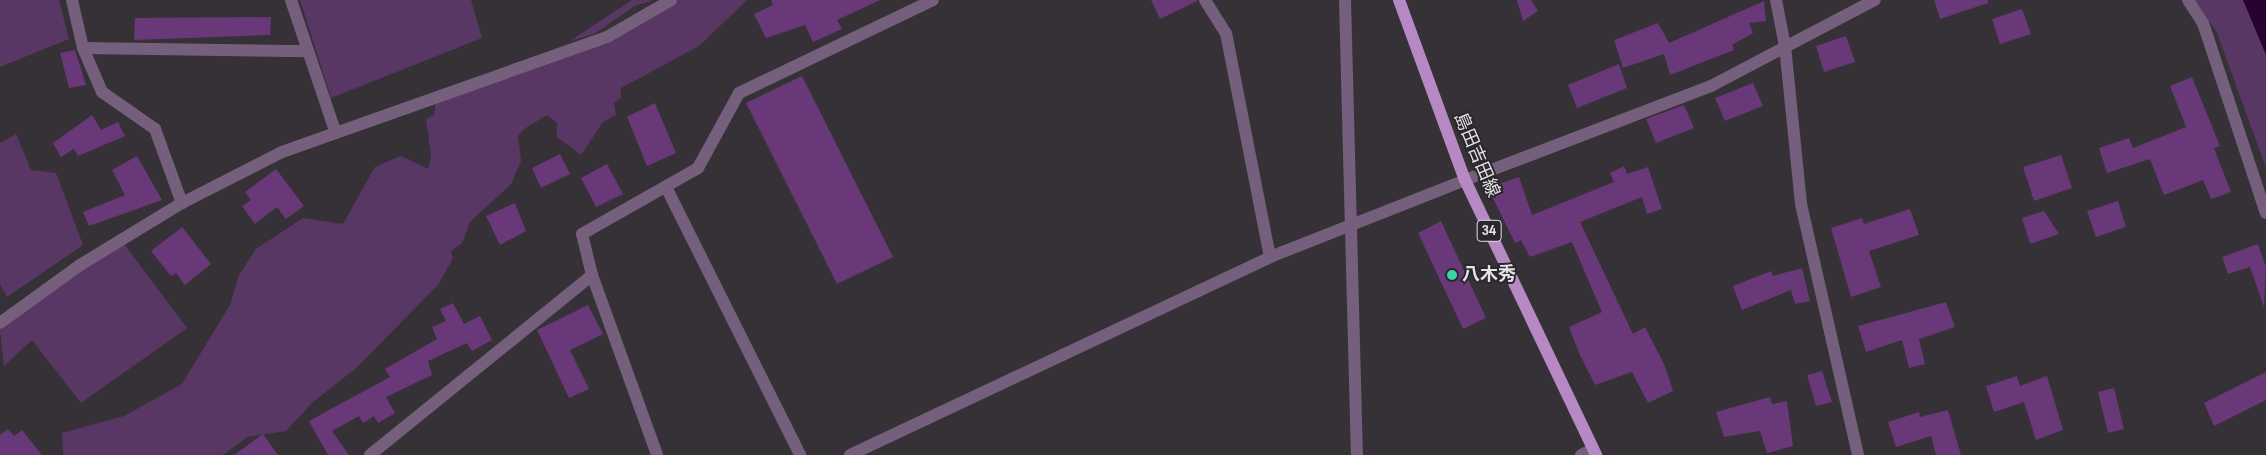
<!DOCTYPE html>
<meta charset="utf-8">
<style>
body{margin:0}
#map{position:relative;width:2266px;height:455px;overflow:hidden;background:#353137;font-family:"Sofia Sans Condensed","Noto Sans JP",sans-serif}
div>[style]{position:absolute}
.green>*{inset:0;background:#593764}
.water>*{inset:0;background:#280332}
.building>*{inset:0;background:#683878}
.minor>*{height:12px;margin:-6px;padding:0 6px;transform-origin:6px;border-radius:6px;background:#755f7c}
.tertiary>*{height:12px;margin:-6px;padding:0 6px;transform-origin:6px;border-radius:6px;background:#755f7c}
.primary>*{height:12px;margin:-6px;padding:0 6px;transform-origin:6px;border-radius:6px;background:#b689c4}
.dots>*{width:14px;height:14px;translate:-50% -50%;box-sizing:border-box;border:2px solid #2b282d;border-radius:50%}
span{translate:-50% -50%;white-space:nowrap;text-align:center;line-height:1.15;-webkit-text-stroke:4px #2b282d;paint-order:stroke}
.shield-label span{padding:1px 4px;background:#2b282d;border:1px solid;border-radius:4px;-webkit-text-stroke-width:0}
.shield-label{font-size:16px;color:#e5e2e6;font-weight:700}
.street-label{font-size:18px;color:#e5e2e6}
.poi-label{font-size:18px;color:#e5e2e6;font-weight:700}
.left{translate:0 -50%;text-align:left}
</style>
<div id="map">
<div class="green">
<div style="clip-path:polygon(0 0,59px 0,69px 39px,0 67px)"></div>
<div style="clip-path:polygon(300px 0,471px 0,482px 38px,331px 98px)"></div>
<div style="clip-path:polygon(632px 0,654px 0,635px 6px,594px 34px,570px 41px)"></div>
<div style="clip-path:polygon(666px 0,747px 0,699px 46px,621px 88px,621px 98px,614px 103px,616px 115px,603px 122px,581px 155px,557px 137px,557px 123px,547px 115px,524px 129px,518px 136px,521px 161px,511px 184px,470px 222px,462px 243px,451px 251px,453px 258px,438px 285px,355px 369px,313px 402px,286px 431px,247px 437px,223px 455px,63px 455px,62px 433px,124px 416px,182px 384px,230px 305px,239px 275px,256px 249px,303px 218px,343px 224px,375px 167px,401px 156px,428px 169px,431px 155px,426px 119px,434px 115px,436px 99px,628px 28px)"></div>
<div style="clip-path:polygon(2195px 0,2266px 0,2266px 168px,2217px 33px)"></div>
<div style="clip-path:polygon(16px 134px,31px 170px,56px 173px,83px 245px,7px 297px,0 284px,0 143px)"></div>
<div style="clip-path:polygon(121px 240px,187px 328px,81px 403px,32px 340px,4px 366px,0 330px)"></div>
</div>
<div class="water">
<div style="clip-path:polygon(2243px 0,2266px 0,2266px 55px)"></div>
</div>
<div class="building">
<div style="clip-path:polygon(771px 0,880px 0,837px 20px,842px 29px,813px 42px,805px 25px,766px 38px,754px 14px,773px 5px)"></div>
<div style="clip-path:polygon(1151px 0,1197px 0,1197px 1px,1160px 19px)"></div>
<div style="clip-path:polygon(1517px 0,1531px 0,1538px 11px,1523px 21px)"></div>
<div style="clip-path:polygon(1934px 0,1988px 0,1988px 3px,1940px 19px)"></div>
<div style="clip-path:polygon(1764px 1px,1766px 21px,1749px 23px,1753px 33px,1732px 45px,1734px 50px,1670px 75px,1664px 54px,1623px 68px,1614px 40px,1658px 23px,1669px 43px)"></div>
<div style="clip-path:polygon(2022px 9px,2031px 34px,2000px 44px,1992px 19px)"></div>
<div style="clip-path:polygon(271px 17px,270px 35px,134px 40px,135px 18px)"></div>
<div style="clip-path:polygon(1846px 36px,1855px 62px,1824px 72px,1816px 46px)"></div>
<div style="clip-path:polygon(75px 50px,86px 85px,69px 88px,60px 53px)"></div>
<div style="clip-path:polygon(1619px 64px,1627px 88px,1577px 108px,1568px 85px)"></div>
<div style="clip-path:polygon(802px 76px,893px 257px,837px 284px,746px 103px)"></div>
<div style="clip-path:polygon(2192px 77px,2220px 146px,2214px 148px,2231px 192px,2211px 199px,2203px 180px,2164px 195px,2150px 159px,2107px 173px,2099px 148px,2129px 138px,2133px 148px,2186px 127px,2170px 86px)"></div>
<div style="clip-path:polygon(1753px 83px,1763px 106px,1725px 121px,1715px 98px)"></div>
<div style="clip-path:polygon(655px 103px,676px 153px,647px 166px,627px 117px)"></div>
<div style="clip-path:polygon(1684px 105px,1694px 128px,1656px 143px,1646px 119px)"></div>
<div style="clip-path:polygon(92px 115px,101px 130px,118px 122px,125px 136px,78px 156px,74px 149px,61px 157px,53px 143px)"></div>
<div style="clip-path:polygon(560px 154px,570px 174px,541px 188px,532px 168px)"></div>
<div style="clip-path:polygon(2061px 155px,2072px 188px,2034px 201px,2023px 167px)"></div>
<div style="clip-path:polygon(137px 156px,162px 200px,89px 226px,83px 212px,125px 195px,112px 170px)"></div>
<div style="clip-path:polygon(607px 164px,623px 194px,596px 207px,581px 178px)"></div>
<div style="clip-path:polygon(1624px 166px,1627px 174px,1648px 167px,1662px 209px,1647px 214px,1642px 197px,1580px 222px,1633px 334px,1645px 327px,1665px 366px,1673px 391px,1648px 403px,1632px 372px,1595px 385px,1579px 353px,1569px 327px,1602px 312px,1572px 242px,1530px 257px,1521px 240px,1515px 243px,1488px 188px,1519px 177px,1532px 215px,1614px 182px,1610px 173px)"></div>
<div style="clip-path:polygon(276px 169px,304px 206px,286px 219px,277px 207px,255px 224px,242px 206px,251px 200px,245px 192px)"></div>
<div style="clip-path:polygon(2118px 201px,2126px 227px,2096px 237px,2087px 211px)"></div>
<div style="clip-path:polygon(515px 203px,526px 231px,500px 245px,486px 216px)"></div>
<div style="clip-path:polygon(1910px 209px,1919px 235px,1869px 251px,1881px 287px,1851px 297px,1831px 228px,1862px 218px,1864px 224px)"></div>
<div style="clip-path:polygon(2044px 211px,2059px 234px,2030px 244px,2022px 218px)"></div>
<div style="clip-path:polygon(1441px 221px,1486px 318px,1463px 329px,1418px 233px)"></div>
<div style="clip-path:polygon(182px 227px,211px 264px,185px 285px,176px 273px,171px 276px,151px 251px)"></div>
<div style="clip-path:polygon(2258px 244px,2266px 267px,2264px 307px,2250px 267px,2228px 274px,2222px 257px)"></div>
<div style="clip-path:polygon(1802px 268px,1810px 301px,1795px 304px,1791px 290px,1742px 310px,1733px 286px,1771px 271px,1773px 276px)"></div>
<div style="clip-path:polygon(1946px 302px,1955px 327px,1919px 339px,1925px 364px,1909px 368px,1902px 340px,1866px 352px,1858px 326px)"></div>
<div style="clip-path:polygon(453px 303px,464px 324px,480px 316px,492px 340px,472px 351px,467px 343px,428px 361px,432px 375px,386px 397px,395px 413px,378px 423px,374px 416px,363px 423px,359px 416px,332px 431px,349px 455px,328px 455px,309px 421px,390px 377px,385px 369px,437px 339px,432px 327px,446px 321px,440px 309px)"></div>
<div style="clip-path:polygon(588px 305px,603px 334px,570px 350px,589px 389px,569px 398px,537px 330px)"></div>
<div style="clip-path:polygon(1822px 371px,1832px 402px,1816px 406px,1807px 375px)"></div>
<div style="clip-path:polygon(2266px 372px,2266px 400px,2214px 426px,2204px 403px)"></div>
<div style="clip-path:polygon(2017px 376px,2020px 386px,2047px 376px,2063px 430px,2036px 440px,2024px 402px,1994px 412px,1986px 386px)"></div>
<div style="clip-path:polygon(2114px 388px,2124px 429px,2108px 433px,2098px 392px)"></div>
<div style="clip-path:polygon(1770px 397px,1772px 404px,1787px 401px,1793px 446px,1767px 453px,1760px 431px,1724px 437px,1716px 412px)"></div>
<div style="clip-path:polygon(1948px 410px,1961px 455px,1936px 455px,1931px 436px,1896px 447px,1888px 422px,1919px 412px,1920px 417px)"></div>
<div style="clip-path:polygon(8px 429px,14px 436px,22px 430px,42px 455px,0 455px,0 435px)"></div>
<div style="clip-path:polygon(263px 434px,278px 455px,234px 455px)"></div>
</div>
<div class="minor">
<div style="left:72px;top:0;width:49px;rotate:77.1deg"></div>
<div style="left:83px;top:48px;width:48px;rotate:66.6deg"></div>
<div style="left:102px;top:92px;width:65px;rotate:34.9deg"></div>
<div style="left:155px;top:129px;width:79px;rotate:70deg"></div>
<div style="left:291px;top:0;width:138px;rotate:71.4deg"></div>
<div style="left:1345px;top:0;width:455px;rotate:88.5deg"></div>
<div style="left:1776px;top:0;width:47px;rotate:78.9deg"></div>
<div style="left:1785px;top:46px;width:159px;rotate:84.2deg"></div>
<div style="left:1801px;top:204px;width:257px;rotate:77.2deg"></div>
<div style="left:2188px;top:0;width:27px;rotate:57deg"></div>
<div style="left:2203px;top:23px;width:200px;rotate:71.7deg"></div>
<div style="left:83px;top:48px;width:225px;rotate:0.8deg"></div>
<div style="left:1465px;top:180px;width:263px;rotate:-20.9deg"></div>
<div style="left:1711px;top:86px;width:185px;rotate:-27.7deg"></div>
<div style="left:666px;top:187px;width:300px;rotate:63.4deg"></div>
<div style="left:592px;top:275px;width:191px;rotate:70.1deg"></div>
<div style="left:370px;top:455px;width:286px;rotate:-39deg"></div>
<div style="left:592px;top:275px;width:42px;rotate:-103.7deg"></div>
<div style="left:582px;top:234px;width:133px;rotate:-29.6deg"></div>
<div style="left:698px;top:168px;width:85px;rotate:-61.3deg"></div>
<div style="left:739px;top:93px;width:215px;rotate:-25.6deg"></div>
<div style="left:1581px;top:455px;width:13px;rotate:-27deg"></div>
</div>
<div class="tertiary">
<div style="left:1205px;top:0;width:39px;rotate:58deg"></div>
<div style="left:1226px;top:33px;width:228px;rotate:78.9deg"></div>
<div style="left:0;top:323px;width:99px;rotate:-35.9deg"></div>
<div style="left:80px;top:265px;width:119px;rotate:-31.3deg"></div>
<div style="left:182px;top:203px;width:112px;rotate:-27deg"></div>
<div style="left:282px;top:152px;width:345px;rotate:-19.5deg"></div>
<div style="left:607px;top:37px;width:74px;rotate:-30deg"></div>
<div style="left:850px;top:455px;width:464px;rotate:-25.2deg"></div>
<div style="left:1270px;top:257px;width:210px;rotate:-21.5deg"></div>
</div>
<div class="primary">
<div style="left:1399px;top:0;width:192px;rotate:69.9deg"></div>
<div style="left:1465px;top:180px;width:305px;rotate:64.5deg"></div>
</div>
<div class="dots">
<div style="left:1452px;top:275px;background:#3ad4a5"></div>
</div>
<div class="shield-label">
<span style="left:1489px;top:231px">34</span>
</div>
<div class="street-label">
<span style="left:1476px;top:155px;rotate:67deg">島田吉田線</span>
</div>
<div class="poi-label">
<span class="left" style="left:1462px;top:275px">八木秀</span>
</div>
</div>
